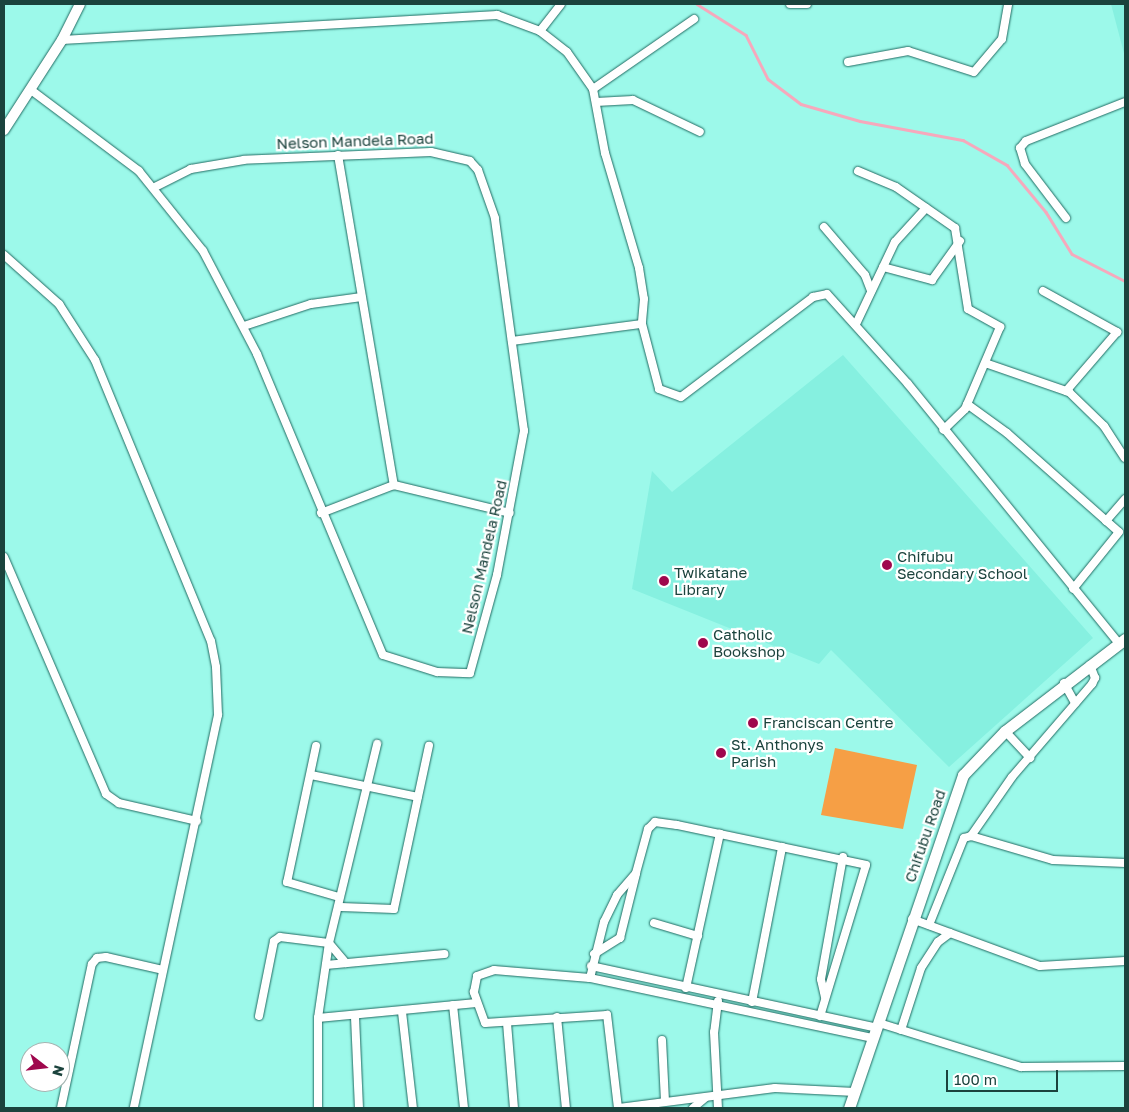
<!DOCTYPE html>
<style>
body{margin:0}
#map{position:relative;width:1129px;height:1112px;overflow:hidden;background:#9cf9ea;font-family:"Golos Text",sans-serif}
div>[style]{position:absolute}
.built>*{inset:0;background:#86f0e0}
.green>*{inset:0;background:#f69f45}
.stream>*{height:2.5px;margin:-1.25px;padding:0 1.25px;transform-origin:1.25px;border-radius:1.25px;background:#f6a9bc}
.roads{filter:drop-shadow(0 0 1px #216b62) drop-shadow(0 0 1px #216b62)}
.minor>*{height:8px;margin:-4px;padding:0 4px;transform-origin:4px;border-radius:4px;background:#fff}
.tertiary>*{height:10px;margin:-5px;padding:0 5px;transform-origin:5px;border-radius:5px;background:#fff}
.secondary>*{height:11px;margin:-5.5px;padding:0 5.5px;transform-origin:5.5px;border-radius:5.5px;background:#fff}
.dots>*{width:14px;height:14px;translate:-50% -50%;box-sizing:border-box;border:2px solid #fff;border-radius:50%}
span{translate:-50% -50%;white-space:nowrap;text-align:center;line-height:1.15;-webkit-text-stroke:4.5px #fff;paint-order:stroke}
.street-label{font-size:15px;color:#1b433d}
.poi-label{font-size:15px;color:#1b433d}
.left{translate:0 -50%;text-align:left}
.frame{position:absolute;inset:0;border:5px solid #1b433d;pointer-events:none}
.north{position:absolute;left:20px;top:1042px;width:50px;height:50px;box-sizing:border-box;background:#fff;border:1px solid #a4b4b1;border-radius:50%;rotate:106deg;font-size:14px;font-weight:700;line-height:20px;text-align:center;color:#1b433d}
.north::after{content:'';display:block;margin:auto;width:18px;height:22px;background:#9f074d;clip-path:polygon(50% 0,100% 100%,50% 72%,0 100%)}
.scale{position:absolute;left:946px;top:1070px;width:112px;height:22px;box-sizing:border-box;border:2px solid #1b433d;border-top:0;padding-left:6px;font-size:15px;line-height:18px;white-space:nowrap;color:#1b433d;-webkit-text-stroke:4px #fff;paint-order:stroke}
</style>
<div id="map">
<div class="built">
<div style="clip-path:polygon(1111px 4px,1125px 4px,1125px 57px)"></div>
<div style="clip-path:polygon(843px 355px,1093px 638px,949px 767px,831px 650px,819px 664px,632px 589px,652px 471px,672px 492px)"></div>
</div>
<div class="green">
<div style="clip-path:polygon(835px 748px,917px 765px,903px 829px,821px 815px)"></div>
</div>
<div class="stream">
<div style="left:697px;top:4px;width:58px;rotate:32.3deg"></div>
<div style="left:746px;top:35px;width:49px;rotate:63.4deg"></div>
<div style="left:768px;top:79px;width:41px;rotate:37.1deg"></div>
<div style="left:801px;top:104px;width:61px;rotate:16.1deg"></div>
<div style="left:860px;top:121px;width:105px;rotate:10.5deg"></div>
<div style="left:963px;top:140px;width:51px;rotate:29.6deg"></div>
<div style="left:1007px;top:165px;width:61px;rotate:50.3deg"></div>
<div style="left:1046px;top:212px;width:49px;rotate:58.2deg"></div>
<div style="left:1072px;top:254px;width:59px;rotate:27deg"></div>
</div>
<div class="roads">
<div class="minor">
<div style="left:790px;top:4px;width:17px"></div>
<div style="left:540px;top:31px;width:34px;rotate:-52deg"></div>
<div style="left:62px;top:40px;width:436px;rotate:-3.3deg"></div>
<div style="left:497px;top:15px;width:46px;rotate:20.4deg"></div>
<div style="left:540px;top:31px;width:34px;rotate:38deg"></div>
<div style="left:567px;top:52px;width:45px;rotate:54.9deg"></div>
<div style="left:593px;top:89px;width:65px;rotate:79.4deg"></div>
<div style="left:605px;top:153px;width:120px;rotate:73.5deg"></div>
<div style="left:639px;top:268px;width:31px;rotate:81deg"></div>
<div style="left:644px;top:299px;width:25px;rotate:95deg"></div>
<div style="left:642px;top:324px;width:67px;rotate:75.3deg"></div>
<div style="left:659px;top:389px;width:23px;rotate:20deg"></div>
<div style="left:681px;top:397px;width:166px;rotate:-37.1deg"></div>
<div style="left:813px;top:297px;width:14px;rotate:-12deg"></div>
<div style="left:827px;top:294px;width:121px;rotate:48deg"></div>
<div style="left:908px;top:384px;width:335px;rotate:50.9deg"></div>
<div style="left:848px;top:62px;width:61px;rotate:-10.4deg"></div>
<div style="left:908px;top:51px;width:69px;rotate:17.7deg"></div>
<div style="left:974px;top:72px;width:43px;rotate:-49.7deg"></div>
<div style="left:1002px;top:39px;width:36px;rotate:-80deg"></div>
<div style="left:593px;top:89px;width:123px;rotate:-34.7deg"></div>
<div style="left:31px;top:90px;width:135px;rotate:36.9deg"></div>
<div style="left:139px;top:171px;width:102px;rotate:51.3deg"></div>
<div style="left:203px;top:251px;width:116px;rotate:62.3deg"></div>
<div style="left:257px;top:354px;width:326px;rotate:67.3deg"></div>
<div style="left:383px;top:655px;width:57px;rotate:17.5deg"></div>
<div style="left:437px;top:672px;width:33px;rotate:2deg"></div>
<div style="left:470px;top:673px;width:102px;rotate:-74.6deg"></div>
<div style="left:497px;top:575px;width:147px;rotate:-79.4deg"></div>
<div style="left:524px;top:431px;width:215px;rotate:-97.8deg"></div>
<div style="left:495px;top:218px;width:51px;rotate:-109.5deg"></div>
<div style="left:478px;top:170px;width:12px;rotate:-132deg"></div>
<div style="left:470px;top:161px;width:40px;rotate:-167deg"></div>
<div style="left:431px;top:152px;width:187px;rotate:177.6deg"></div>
<div style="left:244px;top:160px;width:54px;rotate:170.4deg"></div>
<div style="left:191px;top:169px;width:40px;rotate:153.4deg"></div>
<div style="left:596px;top:102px;width:37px;rotate:-3deg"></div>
<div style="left:633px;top:100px;width:74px;rotate:25.5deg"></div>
<div style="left:338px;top:155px;width:335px;rotate:80.4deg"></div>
<div style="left:394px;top:485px;width:119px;rotate:13.6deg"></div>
<div style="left:858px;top:171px;width:41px;rotate:22.8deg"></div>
<div style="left:896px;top:187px;width:72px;rotate:34.8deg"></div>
<div style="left:955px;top:228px;width:82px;rotate:80.9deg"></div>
<div style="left:968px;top:309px;width:37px;rotate:29deg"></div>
<div style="left:1000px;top:327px;width:89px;rotate:113.1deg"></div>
<div style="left:965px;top:409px;width:30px;rotate:136deg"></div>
<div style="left:1066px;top:218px;width:68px;rotate:-127.2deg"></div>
<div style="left:1025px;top:164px;width:17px;rotate:-107deg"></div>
<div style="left:1020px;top:148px;width:9px;rotate:-49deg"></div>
<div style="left:1026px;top:141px;width:106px;rotate:-21.5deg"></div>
<div style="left:824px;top:227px;width:63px;rotate:49.5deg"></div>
<div style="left:865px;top:275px;width:17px;rotate:69deg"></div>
<div style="left:4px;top:255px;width:74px;rotate:41.7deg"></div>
<div style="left:59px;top:304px;width:67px;rotate:57.3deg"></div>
<div style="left:95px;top:360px;width:304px;rotate:67.6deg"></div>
<div style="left:211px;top:641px;width:26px;rotate:79deg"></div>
<div style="left:216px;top:667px;width:48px;rotate:87.6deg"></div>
<div style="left:218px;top:715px;width:402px;rotate:102.1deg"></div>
<div style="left:883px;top:267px;width:51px;rotate:14.9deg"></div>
<div style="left:932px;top:280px;width:48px;rotate:-54.3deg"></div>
<div style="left:1043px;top:291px;width:85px;rotate:29deg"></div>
<div style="left:1117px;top:332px;width:78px;rotate:130.8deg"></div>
<div style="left:856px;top:324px;width:91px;rotate:-64.6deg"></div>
<div style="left:895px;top:242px;width:46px;rotate:-47.6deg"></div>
<div style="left:244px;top:326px;width:71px;rotate:-18.2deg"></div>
<div style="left:311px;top:304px;width:51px;rotate:-7.8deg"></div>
<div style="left:512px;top:341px;width:131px;rotate:-7.5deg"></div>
<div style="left:988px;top:364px;width:86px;rotate:19.1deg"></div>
<div style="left:1069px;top:392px;width:49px;rotate:44.2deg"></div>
<div style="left:1104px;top:426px;width:38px;rotate:57deg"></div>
<div style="left:967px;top:404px;width:49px;rotate:35.9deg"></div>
<div style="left:1007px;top:433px;width:149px;rotate:41.5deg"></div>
<div style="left:1119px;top:532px;width:73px;rotate:128.9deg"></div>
<div style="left:321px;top:513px;width:78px;rotate:-21deg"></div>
<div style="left:1106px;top:521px;width:29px;rotate:-49deg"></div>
<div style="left:4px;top:557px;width:258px;rotate:66.7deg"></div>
<div style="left:106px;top:794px;width:16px;rotate:35deg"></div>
<div style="left:119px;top:803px;width:80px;rotate:13deg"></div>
<div style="left:1064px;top:683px;width:23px;rotate:61deg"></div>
<div style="left:1005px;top:731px;width:37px;rotate:47deg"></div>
<div style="left:316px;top:746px;width:139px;rotate:102deg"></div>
<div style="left:287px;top:882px;width:54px;rotate:16.1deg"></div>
<div style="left:311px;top:775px;width:109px;rotate:11.6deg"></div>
<div style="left:971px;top:836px;width:72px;rotate:-55.2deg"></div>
<div style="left:1012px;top:777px;width:123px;rotate:-49.3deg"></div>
<div style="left:1092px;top:684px;width:7px;rotate:-63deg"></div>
<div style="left:1095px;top:678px;width:14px;rotate:-111deg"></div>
<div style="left:341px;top:907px;width:53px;rotate:2.2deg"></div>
<div style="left:394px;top:909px;width:167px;rotate:-77.9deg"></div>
<div style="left:912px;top:919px;width:136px;rotate:20.2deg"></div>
<div style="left:1040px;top:966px;width:85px;rotate:-3.4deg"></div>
<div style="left:654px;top:923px;width:46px;rotate:16.5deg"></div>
<div style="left:929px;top:925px;width:94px;rotate:-68.1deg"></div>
<div style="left:964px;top:838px;width:7px;rotate:-16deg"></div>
<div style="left:971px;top:836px;width:85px;rotate:16.3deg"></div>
<div style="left:1053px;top:860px;width:72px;rotate:2.4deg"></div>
<div style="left:594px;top:954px;width:31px;rotate:-32deg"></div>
<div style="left:620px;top:938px;width:66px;rotate:-76deg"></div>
<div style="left:326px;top:965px;width:119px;rotate:-5.3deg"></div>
<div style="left:591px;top:966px;width:293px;rotate:12.2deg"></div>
<div style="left:590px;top:978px;width:58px;rotate:-76deg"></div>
<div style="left:604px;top:922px;width:30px;rotate:-64deg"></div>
<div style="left:617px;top:895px;width:29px;rotate:-49deg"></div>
<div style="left:636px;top:873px;width:46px;rotate:-74.7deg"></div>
<div style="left:648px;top:829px;width:10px;rotate:-45deg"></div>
<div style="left:655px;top:822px;width:22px;rotate:8deg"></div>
<div style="left:677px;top:825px;width:193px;rotate:11.9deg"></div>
<div style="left:866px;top:865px;width:158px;rotate:106.9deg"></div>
<div style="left:686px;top:988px;width:158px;rotate:-77.6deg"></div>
<div style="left:825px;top:997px;width:18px;rotate:-103deg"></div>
<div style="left:821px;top:979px;width:124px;rotate:-79.8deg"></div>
<div style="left:718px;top:1001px;width:31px;rotate:97deg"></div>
<div style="left:714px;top:1032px;width:76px;rotate:87deg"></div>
<div style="left:752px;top:1002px;width:158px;rotate:-79deg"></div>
<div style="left:453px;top:1005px;width:104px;rotate:83.9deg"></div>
<div style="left:402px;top:1012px;width:97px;rotate:83.5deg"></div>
<div style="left:259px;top:1016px;width:76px;rotate:-78.7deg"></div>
<div style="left:274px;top:941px;width:7px;rotate:-34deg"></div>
<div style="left:280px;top:937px;width:49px;rotate:7deg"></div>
<div style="left:329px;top:943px;width:26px;rotate:50deg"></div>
<div style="left:355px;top:1017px;width:91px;rotate:87.5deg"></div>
<div style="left:557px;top:1017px;width:91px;rotate:84.4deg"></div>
<div style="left:318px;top:1018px;width:159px;rotate:-5.4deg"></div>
<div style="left:507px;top:1023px;width:85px;rotate:85.3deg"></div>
<div style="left:879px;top:1023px;width:149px;rotate:17.2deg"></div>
<div style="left:1021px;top:1067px;width:104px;rotate:-0.6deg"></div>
<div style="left:901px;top:1030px;width:65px;rotate:-72.1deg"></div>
<div style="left:921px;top:968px;width:31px;rotate:-57deg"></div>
<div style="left:938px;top:942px;width:15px;rotate:-37deg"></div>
<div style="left:662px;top:1040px;width:61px;rotate:87.2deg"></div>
<div style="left:61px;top:1108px;width:147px;rotate:-77.9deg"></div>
<div style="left:92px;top:964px;width:8px;rotate:-50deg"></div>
<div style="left:97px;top:958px;width:9px;rotate:-6deg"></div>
<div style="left:106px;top:957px;width:58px;rotate:12.8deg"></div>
<div style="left:318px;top:1108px;width:90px;rotate:-90deg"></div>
<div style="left:318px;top:1018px;width:76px;rotate:-81.7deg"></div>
<div style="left:329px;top:943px;width:205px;rotate:-76.4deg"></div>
<div style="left:618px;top:1108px;width:94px;rotate:-96.7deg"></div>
<div style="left:607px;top:1015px;width:122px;rotate:176.2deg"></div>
<div style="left:485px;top:1023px;width:33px;rotate:-110deg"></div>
<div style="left:474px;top:992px;width:16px;rotate:-79deg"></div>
<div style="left:477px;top:976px;width:18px;rotate:-19deg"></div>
<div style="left:494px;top:970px;width:96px;rotate:4.8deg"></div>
<div style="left:590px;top:978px;width:289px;rotate:12deg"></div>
<div style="left:619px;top:1108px;width:157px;rotate:-7.3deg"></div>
<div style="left:775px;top:1088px;width:80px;rotate:2.9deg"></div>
<div style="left:693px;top:1108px;width:16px;rotate:-40deg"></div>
</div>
<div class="tertiary">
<div style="left:4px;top:130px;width:107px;rotate:-57.2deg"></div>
<div style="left:62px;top:40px;width:40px;rotate:-63.4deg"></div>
</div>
<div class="secondary">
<div style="left:849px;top:1108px;width:352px;rotate:-71.1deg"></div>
<div style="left:963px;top:775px;width:61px;rotate:-46.3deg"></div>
<div style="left:1005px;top:731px;width:151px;rotate:-37.5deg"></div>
</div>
</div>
<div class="dots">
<div style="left:887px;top:565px;background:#9f074d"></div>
<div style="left:664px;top:581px;background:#9f074d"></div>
<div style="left:703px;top:643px;background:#9f074d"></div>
<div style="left:753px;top:723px;background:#9f074d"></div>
<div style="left:721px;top:753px;background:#9f074d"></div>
</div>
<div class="street-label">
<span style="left:355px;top:141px;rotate:-2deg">Nelson Mandela Road</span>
<span style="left:484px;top:557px;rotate:-77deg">Nelson Mandela Road</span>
<span style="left:925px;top:836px;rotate:-71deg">Chifubu Road</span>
</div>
<div class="poi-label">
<span class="left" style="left:897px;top:565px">Chifubu<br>Secondary School</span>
<span class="left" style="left:674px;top:581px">Twikatane<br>Library</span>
<span class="left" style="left:713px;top:643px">Catholic<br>Bookshop</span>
<span class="left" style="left:763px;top:723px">Franciscan Centre</span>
<span class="left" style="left:731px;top:753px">St. Anthonys<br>Parish</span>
</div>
<div class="frame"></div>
<div class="north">N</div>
<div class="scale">100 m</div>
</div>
